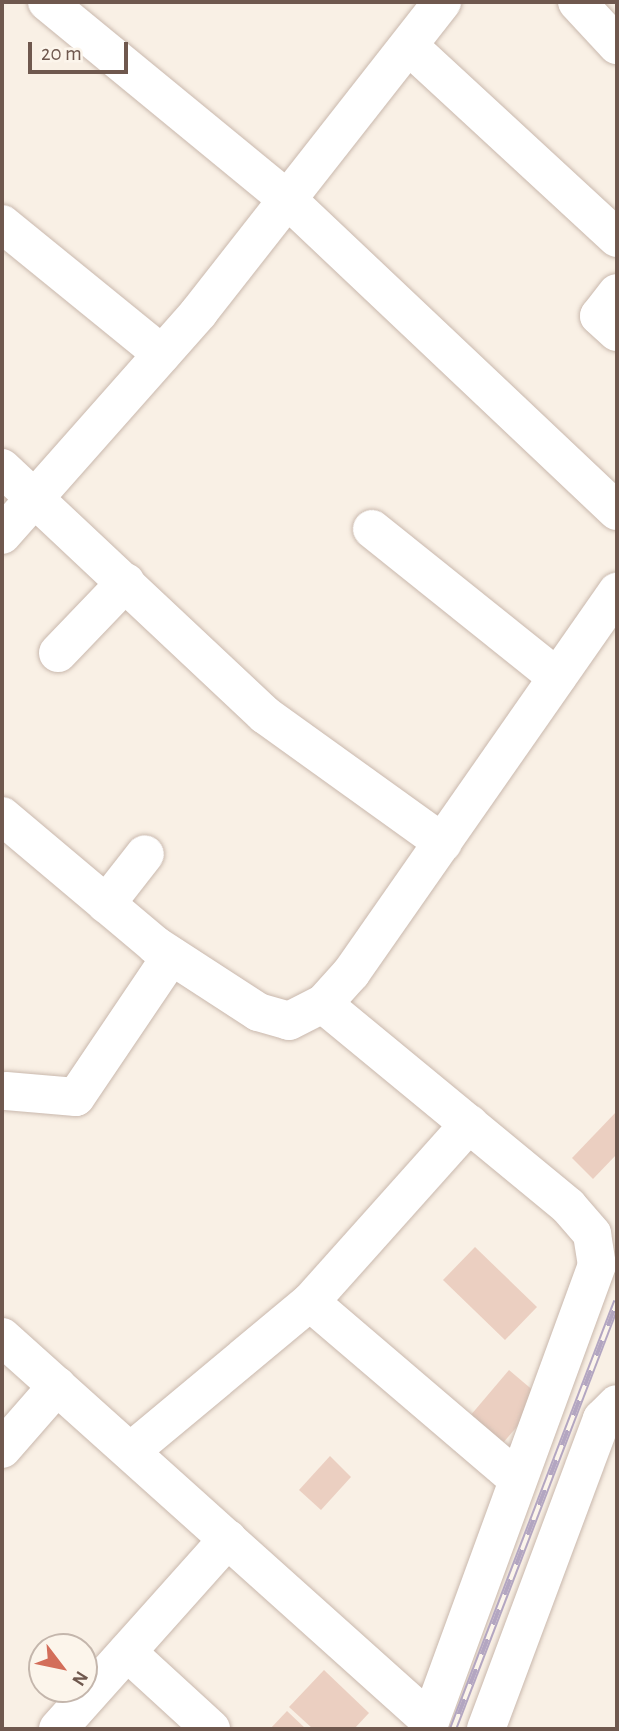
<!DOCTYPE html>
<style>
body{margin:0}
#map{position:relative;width:619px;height:1731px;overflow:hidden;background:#f9f0e5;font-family:"Alegreya Sans",sans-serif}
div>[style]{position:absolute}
.building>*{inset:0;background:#ebcfc1}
.roads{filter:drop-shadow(0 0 2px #c9b8ad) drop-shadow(0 0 2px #c9b8ad)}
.minor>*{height:38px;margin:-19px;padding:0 19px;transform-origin:19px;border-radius:19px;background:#fff}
.rail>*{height:8px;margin-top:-4px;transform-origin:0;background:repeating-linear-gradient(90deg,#fcf5eb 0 16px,#b3a6c1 0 32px);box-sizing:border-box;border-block:2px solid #b3a6c1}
span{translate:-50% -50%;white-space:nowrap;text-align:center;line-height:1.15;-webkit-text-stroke:5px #fcf5eb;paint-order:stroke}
.frame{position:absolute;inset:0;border:4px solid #6f584e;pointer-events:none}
.north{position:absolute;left:28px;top:1633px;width:70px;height:70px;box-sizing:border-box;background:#fcf5eb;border:2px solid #c4b6ac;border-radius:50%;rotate:122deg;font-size:19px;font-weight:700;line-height:28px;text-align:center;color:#6f584e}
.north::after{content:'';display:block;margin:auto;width:24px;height:32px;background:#d36e5a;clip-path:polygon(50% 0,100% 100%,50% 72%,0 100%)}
.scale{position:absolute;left:28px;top:42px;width:100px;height:32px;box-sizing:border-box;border:4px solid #6f584e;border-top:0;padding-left:9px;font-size:21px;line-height:24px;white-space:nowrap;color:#6f584e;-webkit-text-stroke:5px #fcf5eb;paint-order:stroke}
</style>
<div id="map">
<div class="building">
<div style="clip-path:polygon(617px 1111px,617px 1154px,593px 1179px,572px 1158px)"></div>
<div style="clip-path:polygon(475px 1247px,537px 1307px,505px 1340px,443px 1280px)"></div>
<div style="clip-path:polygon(509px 1370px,542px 1398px,502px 1444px,470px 1416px)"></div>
<div style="clip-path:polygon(330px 1456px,351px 1477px,321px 1510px,299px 1490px)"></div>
<div style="clip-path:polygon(324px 1670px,369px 1713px,354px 1729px,313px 1729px,289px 1707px)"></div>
<div style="clip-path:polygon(287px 1711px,306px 1729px,270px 1729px)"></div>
</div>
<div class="roads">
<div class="minor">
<div style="left:47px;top:2px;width:313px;rotate:39.4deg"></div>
<div style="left:289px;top:201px;width:451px;rotate:43.4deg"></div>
<div style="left:577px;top:2px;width:59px;rotate:47.1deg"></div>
<div style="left:409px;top:46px;width:283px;rotate:42.7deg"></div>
<div style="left:2px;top:224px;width:206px;rotate:39.1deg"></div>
<div style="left:617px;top:293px;width:29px;rotate:128deg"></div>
<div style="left:599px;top:316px;width:24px;rotate:42deg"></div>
<div style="left:2px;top:468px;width:361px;rotate:43.2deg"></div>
<div style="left:265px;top:715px;width:219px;rotate:35.7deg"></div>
<div style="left:372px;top:529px;width:237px;rotate:38.7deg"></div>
<div style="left:2px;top:535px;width:298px;rotate:-48.5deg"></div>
<div style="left:199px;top:312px;width:394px;rotate:-51.9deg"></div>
<div style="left:58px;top:653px;width:98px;rotate:-46.2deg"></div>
<div style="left:2px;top:816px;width:200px;rotate:40.1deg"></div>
<div style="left:155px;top:945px;width:123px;rotate:33deg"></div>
<div style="left:258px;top:1012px;width:32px;rotate:16deg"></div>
<div style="left:289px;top:1021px;width:38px;rotate:-27deg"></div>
<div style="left:323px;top:1004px;width:42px;rotate:-47.9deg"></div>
<div style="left:351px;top:973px;width:465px;rotate:-55.1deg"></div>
<div style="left:106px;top:904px;width:63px;rotate:-52deg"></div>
<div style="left:323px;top:1004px;width:318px;rotate:39.5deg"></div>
<div style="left:568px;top:1206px;width:37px;rotate:49deg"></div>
<div style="left:592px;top:1234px;width:31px;rotate:81deg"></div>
<div style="left:597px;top:1265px;width:494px;rotate:110.1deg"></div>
<div style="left:6px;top:1091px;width:70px;rotate:4.9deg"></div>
<div style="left:76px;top:1097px;width:170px;rotate:-56deg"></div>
<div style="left:310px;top:1302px;width:271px;rotate:40.5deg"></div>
<div style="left:2px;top:1337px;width:575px;rotate:41.9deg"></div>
<div style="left:2px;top:1449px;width:84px;rotate:-48.9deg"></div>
<div style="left:131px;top:1451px;width:233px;rotate:-39.8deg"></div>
<div style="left:310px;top:1302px;width:239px;rotate:-48.2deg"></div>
<div style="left:127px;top:1652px;width:114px;rotate:42.5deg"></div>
<div style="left:58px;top:1729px;width:255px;rotate:-48.2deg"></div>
<div style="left:486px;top:1729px;width:331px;rotate:-69.5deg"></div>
<div style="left:602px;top:1419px;width:21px;rotate:-45deg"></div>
</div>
</div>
<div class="rail">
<div style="left:453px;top:1729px;width:458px;rotate:-69deg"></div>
</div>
<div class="frame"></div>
<div class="north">N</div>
<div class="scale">20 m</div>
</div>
